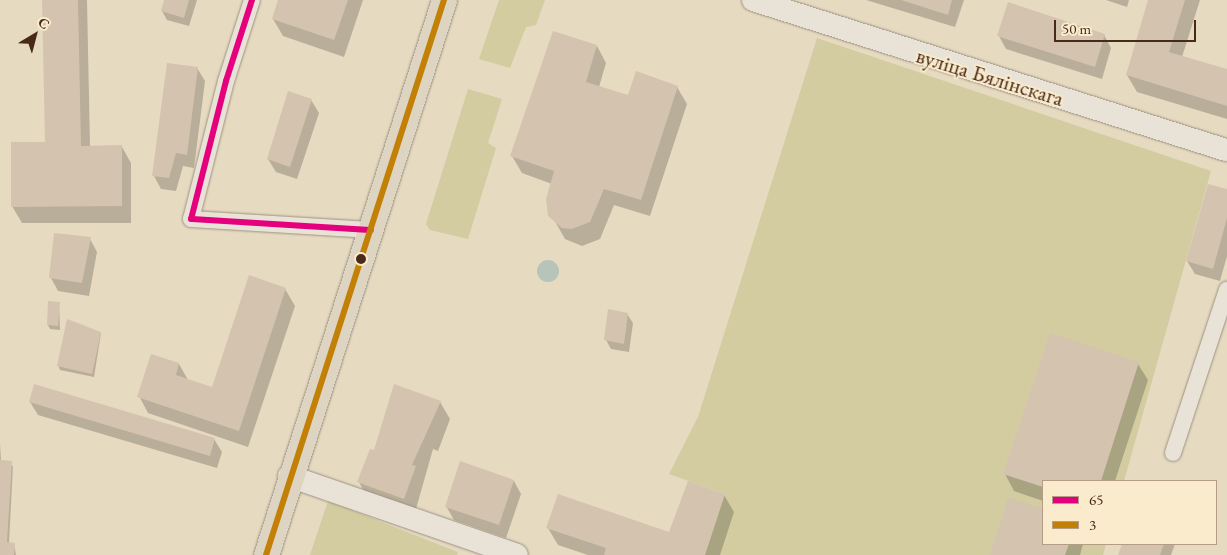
<!DOCTYPE html>
<meta charset="utf-8">
<style>
body{margin:0}
#map{position:relative;width:1227px;height:555px;overflow:hidden;background:#e6dac0;font-family:"EB Garamond",serif}
div>[style]{position:absolute}
.green>*{inset:0;background:#d3cca0}
.water>*{inset:0;background:#b7c4ba}
.round{border-radius:50%}
.shadow>*{inset:0;background:#0003}
.building>*{inset:0;background:#d4c3af}
.roads{filter:drop-shadow(0 0 1px #9d9282) drop-shadow(0 0 1px #9d9282)}
.street>*{height:16px;margin:-8px;padding:0 8px;transform-origin:8px;border-radius:8px;background:#e9e3d7}
.secondary>*{height:22px;margin:-11px;padding:0 11px;transform-origin:11px;border-radius:11px;background:#e9e3d7}
.primary>*{height:25px;margin:-12.5px;padding:0 12.5px;transform-origin:12.5px;border-radius:12.5px;background:#ddd4c2}
.bus-1>*{height:6px;margin:-3px;padding:0 3px;transform-origin:3px;border-radius:3px;background:#e5007d}
.bus-2>*{height:6px;margin:-3px;padding:0 3px;transform-origin:3px;border-radius:3px;background:#c38007}
.dots>*{width:14px;height:14px;translate:-50% -50%;box-sizing:border-box;border:2px solid #f9ebcc;border-radius:50%}
span{translate:-50% -50%;white-space:nowrap;text-align:center;line-height:1.15;-webkit-text-stroke:4px #f9ebcc;paint-order:stroke}
.street-label{font-size:22px;color:#492918}
.legend{position:absolute;left:1042px;top:480px;width:175px;height:65px;box-sizing:border-box;background:#f9ebcc;border:1px solid #b39d84;margin:0;padding:6px 9px;list-style:none;font-size:15px;color:#492918}
.legend li{display:flex;align-items:center;gap:10px;height:25px}
.legend b{width:25px;border:1px solid #b39d84}
.north{position:absolute;left:10px;top:10px;width:50px;height:50px;-webkit-text-stroke:4px #f9ebcc;paint-order:stroke;rotate:37deg;font-size:14px;font-weight:700;line-height:20px;text-align:center;color:#492918}
.north::after{content:'';display:block;margin:auto;width:18px;height:22px;background:#492918;clip-path:polygon(50% 0,100% 100%,50% 72%,0 100%)}
.scale{position:absolute;left:1054px;top:20px;width:142px;height:22px;box-sizing:border-box;border:2px solid #492918;border-top:0;padding-left:6px;font-size:15px;line-height:18px;white-space:nowrap;color:#492918;-webkit-text-stroke:4px #f9ebcc;paint-order:stroke}
</style>
<div id="map">
<div class="green">
<div style="clip-path:polygon(499px 0,545px 0,536px 25px,526px 27px,510px 68px,479px 59px)"></div>
<div style="clip-path:polygon(817px 38px,1211px 171px,1124px 481px,1043px 481px,1043px 544px,1106px 544px,1103px 555px,705px 555px,725px 494px,669px 474px,698px 417px)"></div>
<div style="clip-path:polygon(468px 89px,502px 99px,488px 143px,496px 148px,468px 239px,430px 230px,426px 224px)"></div>
<div style="clip-path:polygon(328px 501px,458px 552px,457px 555px,310px 555px)"></div>
</div>
<div class="water">
<div class="round" style="left:537px;top:260px;width:22px;height:22px"></div>
</div>
<div class="shadow">
<div style="clip-path:polygon(43px 0,87px 0,90px 147px,122px 147px,131px 163px,131px 223px,22px 223px,12px 206px,46px 143px)"></div>
<div style="clip-path:polygon(165px 0,197px 0,189px 26px,167px 20px,162px 11px)"></div>
<div style="clip-path:polygon(280px 0,363px 0,344px 57px,283px 36px,273px 19px)"></div>
<div style="clip-path:polygon(866px 0,964px 0,955px 27px)"></div>
<div style="clip-path:polygon(1106px 0,1129px 0,1127px 7px)"></div>
<div style="clip-path:polygon(1150px 0,1200px 0,1182px 57px,1227px 71px,1227px 119px,1137px 92px,1127px 75px)"></div>
<div style="clip-path:polygon(1104px 35px,1111px 48px,1102px 79px,1006px 49px,999px 36px)"></div>
<div style="clip-path:polygon(597px 46px,606px 63px,599px 87px,628px 97px,677px 87px,687px 104px,650px 216px,614px 205px,600px 239px,582px 246px,565px 239px,547px 207px,552px 184px,522px 173px,512px 156px)"></div>
<div style="clip-path:polygon(197px 68px,205px 81px,194px 168px,183px 166px,176px 191px,161px 189px,154px 176px)"></div>
<div style="clip-path:polygon(311px 100px,319px 113px,297px 179px,276px 172px,268px 159px)"></div>
<div style="clip-path:polygon(1227px 190px,1227px 256px,1220px 281px,1195px 274px,1187px 261px)"></div>
<div style="clip-path:polygon(90px 239px,97px 252px,89px 296px,58px 291px,51px 278px)"></div>
<div style="clip-path:polygon(285px 289px,295px 306px,248px 447px,148px 413px,139px 396px,179px 364px,188px 380px,213px 389px)"></div>
<div style="clip-path:polygon(59px 303px,60px 330px,50px 329px,48px 325px)"></div>
<div style="clip-path:polygon(627px 314px,633px 323px,629px 352px,611px 349px,606px 340px)"></div>
<div style="clip-path:polygon(101px 333px,94px 377px,60px 370px,58px 365px)"></div>
<div style="clip-path:polygon(1138px 364px,1148px 380px,1115px 481px,1043px 481px,1043px 501px,1014px 491px,1005px 474px)"></div>
<div style="clip-path:polygon(30px 402px,214px 439px,222px 452px,217px 468px,38px 415px)"></div>
<div style="clip-path:polygon(440px 402px,450px 419px,438px 451px,433px 449px,414px 516px,368px 499px,359px 482px,375px 452px)"></div>
<div style="clip-path:polygon(0 443px,1px 461px,13px 466px,9px 543px,14px 544px,16px 555px,0 555px)"></div>
<div style="clip-path:polygon(514px 481px,521px 494px,506px 538px,454px 520px,446px 506px)"></div>
<div style="clip-path:polygon(724px 495px,734px 512px,720px 555px,588px 555px,558px 545px,548px 528px,670px 534px)"></div>
<div style="clip-path:polygon(1009px 499px,1043px 510px,1043px 544px,1083px 544px,1080px 555px,992px 555px)"></div>
<div style="clip-path:polygon(1123px 544px,1175px 544px,1171px 555px,1120px 555px)"></div>
</div>
<div class="building">
<div style="clip-path:polygon(42px 0,78px 0,81px 146px,122px 145px,122px 206px,11px 207px,11px 142px,45px 142px)"></div>
<div style="clip-path:polygon(164px 0,189px 0,184px 18px,161px 11px)"></div>
<div style="clip-path:polygon(278px 0,348px 0,334px 40px,272px 19px)"></div>
<div style="clip-path:polygon(901px 0,952px 0,948px 15px)"></div>
<div style="clip-path:polygon(1148px 0,1185px 0,1169px 52px,1227px 69px,1227px 106px,1126px 75px)"></div>
<div style="clip-path:polygon(1008px 2px,1105px 34px,1095px 67px,997px 36px)"></div>
<div style="clip-path:polygon(553px 31px,597px 45px,586px 82px,628px 95px,636px 71px,678px 86px,641px 200px,604px 189px,590px 222px,572px 229px,562px 228px,548px 216px,546px 199px,554px 171px,510px 156px)"></div>
<div style="clip-path:polygon(167px 63px,198px 67px,187px 155px,176px 153px,169px 178px,152px 176px)"></div>
<div style="clip-path:polygon(288px 91px,312px 99px,290px 167px,267px 159px)"></div>
<div style="clip-path:polygon(1208px 184px,1227px 189px,1227px 218px,1213px 269px,1186px 261px)"></div>
<div style="clip-path:polygon(54px 233px,91px 237px,82px 283px,49px 278px)"></div>
<div style="clip-path:polygon(249px 275px,286px 288px,239px 431px,137px 397px,151px 354px,179px 363px,176px 375px,212px 387px)"></div>
<div style="clip-path:polygon(48px 301px,60px 302px,58px 326px,47px 325px)"></div>
<div style="clip-path:polygon(608px 309px,628px 313px,624px 344px,604px 340px)"></div>
<div style="clip-path:polygon(67px 319px,101px 332px,92px 374px,57px 366px)"></div>
<div style="clip-path:polygon(1050px 333px,1139px 362px,1101px 481px,1043px 481px,1043px 487px,1003px 474px)"></div>
<div style="clip-path:polygon(34px 384px,215px 438px,210px 456px,29px 402px)"></div>
<div style="clip-path:polygon(394px 384px,441px 401px,412px 465px,416px 466px,404px 499px,357px 482px,370px 449px,374px 450px)"></div>
<div style="clip-path:polygon(0 460px,12px 461px,7px 542px,15px 543px,14px 555px,0 555px)"></div>
<div style="clip-path:polygon(460px 461px,514px 480px,499px 525px,445px 507px)"></div>
<div style="clip-path:polygon(688px 481px,725px 494px,705px 555px,604px 555px,606px 548px,546px 528px,558px 494px,669px 532px)"></div>
<div style="clip-path:polygon(1008px 498px,1043px 509px,1043px 544px,1069px 544px,1065px 555px,990px 555px)"></div>
<div style="clip-path:polygon(1122px 544px,1164px 544px,1160px 555px,1118px 555px)"></div>
</div>
<div class="roads">
<div class="street">
<div style="left:252px;top:0;width:85px;rotate:107.8deg"></div>
<div style="left:226px;top:81px;width:142px;rotate:104.2deg"></div>
<div style="left:191px;top:219px;width:180px;rotate:3.5deg"></div>
<div style="left:1173px;top:453px;width:172px;rotate:-71.7deg"></div>
</div>
<div class="secondary">
<div style="left:753px;top:0;width:497px;rotate:17.6deg"></div>
<div style="left:289px;top:476px;width:241px;rotate:19.1deg"></div>
</div>
<div class="primary">
<div style="left:266px;top:555px;width:583px;rotate:-72.22deg"></div>
</div>
</div>
<div class="bus-1">
<div style="left:252px;top:0;width:85px;rotate:107.8deg"></div>
<div style="left:226px;top:81px;width:142px;rotate:104.2deg"></div>
<div style="left:191px;top:219px;width:180px;rotate:3.5deg"></div>
</div>
<div class="bus-2">
<div style="left:266px;top:555px;width:583px;rotate:-72.22deg"></div>
</div>
<div class="dots">
<div style="left:361px;top:259px;background:#492918"></div>
</div>
<div class="street-label">
<span style="left:990px;top:77px;rotate:17deg">вуліца Бялінскага</span>
</div>
<ul class="legend">
<li><b style="height:6px;background:#e5007d"></b>65</li>
<li><b style="height:6px;background:#c38007"></b>3</li>
</ul>
<div class="north">С</div>
<div class="scale">50 m</div>
</div>
